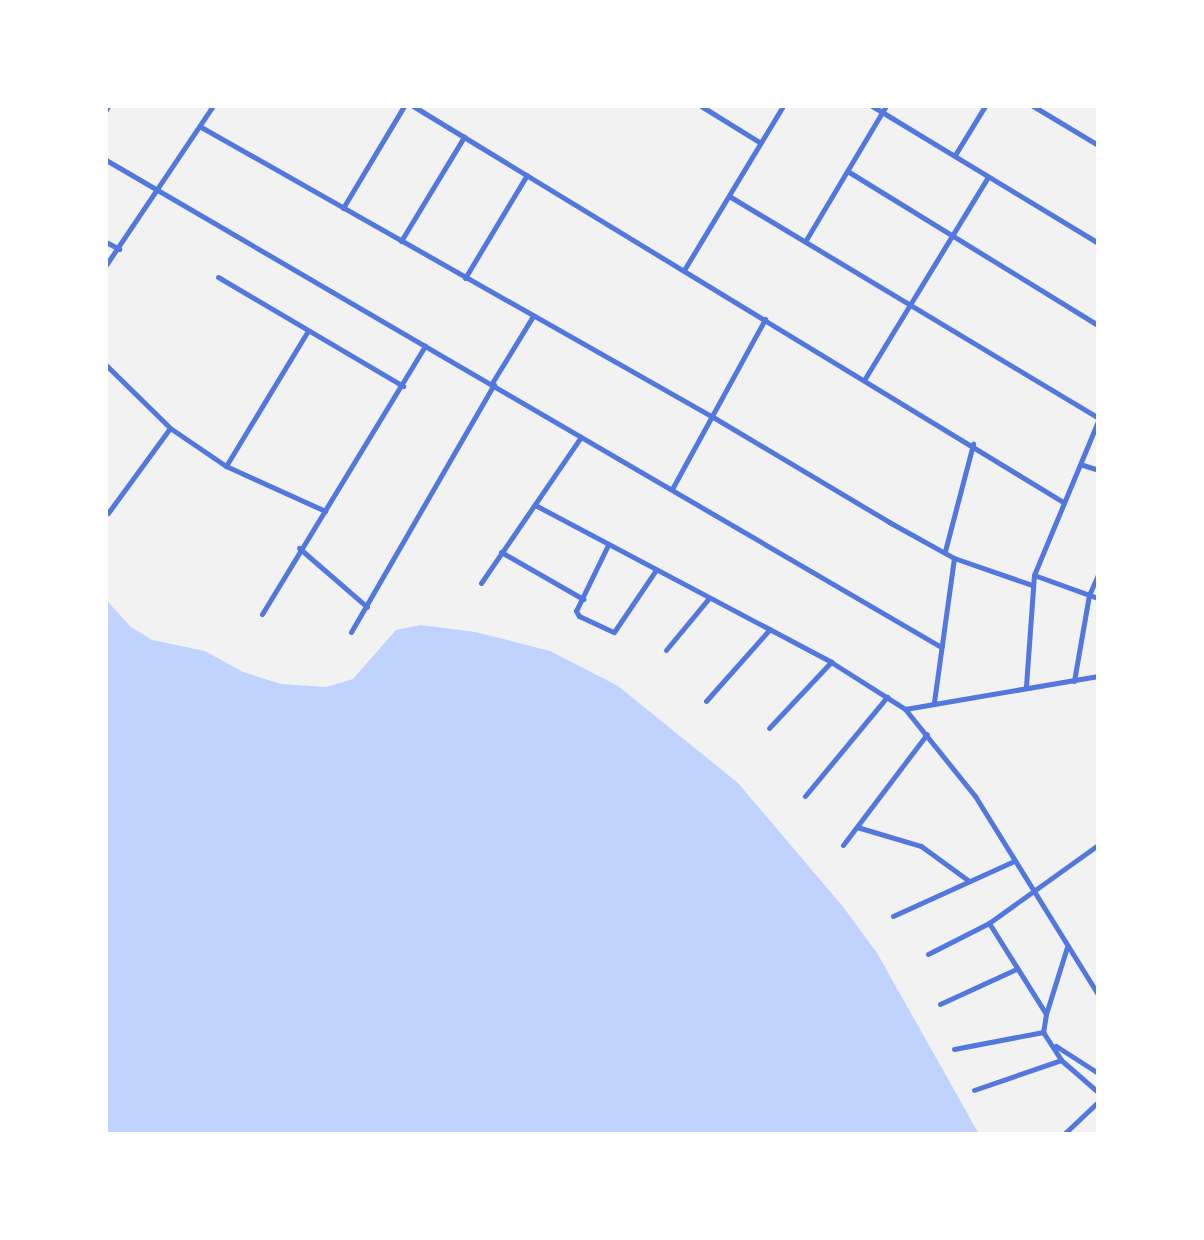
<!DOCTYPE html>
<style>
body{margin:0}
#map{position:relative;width:1204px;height:1240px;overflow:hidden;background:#f2f2f2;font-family:"Asap Condensed",sans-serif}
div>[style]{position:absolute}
.water>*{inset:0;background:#bfd3fe}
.minor>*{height:5px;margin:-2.5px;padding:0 2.5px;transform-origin:2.5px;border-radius:2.5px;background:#5277de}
span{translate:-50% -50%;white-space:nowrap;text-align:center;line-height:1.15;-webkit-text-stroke:8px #fff;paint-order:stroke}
.frame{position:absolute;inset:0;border:108px solid #fff;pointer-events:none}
</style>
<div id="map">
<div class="water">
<div style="clip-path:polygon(106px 600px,131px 627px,152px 640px,205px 651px,243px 672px,281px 684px,326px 687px,353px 679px,396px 630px,421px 625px,475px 632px,550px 651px,618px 686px,738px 783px,844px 908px,877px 953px,979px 1134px,106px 1134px)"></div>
</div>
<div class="minor">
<div style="left:413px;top:106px;width:761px;rotate:31.35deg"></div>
<div style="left:701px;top:106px;width:70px;rotate:31.7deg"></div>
<div style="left:872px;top:106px;width:264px;rotate:31.2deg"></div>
<div style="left:1033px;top:106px;width:76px;rotate:31deg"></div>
<div style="left:106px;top:110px;width:4px;rotate:-63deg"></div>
<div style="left:201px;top:127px;width:588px;rotate:29.53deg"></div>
<div style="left:713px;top:417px;width:205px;rotate:30.8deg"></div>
<div style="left:889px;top:522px;width:74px;rotate:29deg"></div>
<div style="left:954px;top:558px;width:83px;rotate:19.1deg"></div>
<div style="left:955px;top:155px;width:57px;rotate:-58.5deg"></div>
<div style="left:106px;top:160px;width:967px;rotate:30.25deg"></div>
<div style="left:849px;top:172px;width:292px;rotate:31.6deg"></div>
<div style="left:729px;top:196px;width:431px;rotate:31deg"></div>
<div style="left:343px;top:208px;width:119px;rotate:-59.1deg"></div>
<div style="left:806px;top:240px;width:156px;rotate:-59.2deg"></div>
<div style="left:401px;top:241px;width:122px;rotate:-58.8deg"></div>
<div style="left:106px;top:242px;width:15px;rotate:28deg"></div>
<div style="left:106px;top:265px;width:192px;rotate:-56.1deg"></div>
<div style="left:684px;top:270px;width:192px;rotate:-58.9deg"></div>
<div style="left:218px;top:277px;width:215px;rotate:30.5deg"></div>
<div style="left:465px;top:278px;width:120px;rotate:-59deg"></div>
<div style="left:106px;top:365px;width:90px;rotate:44.5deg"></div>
<div style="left:170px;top:428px;width:68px;rotate:34.2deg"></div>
<div style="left:226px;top:466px;width:109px;rotate:24.4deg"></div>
<div style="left:864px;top:380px;width:238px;rotate:-58.6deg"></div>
<div style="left:492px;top:383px;width:79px;rotate:-58.5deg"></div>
<div style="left:1083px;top:465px;width:16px;rotate:18deg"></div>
<div style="left:226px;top:466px;width:157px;rotate:-58.8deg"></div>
<div style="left:672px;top:489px;width:194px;rotate:-61.3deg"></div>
<div style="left:535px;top:505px;width:335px;rotate:27.9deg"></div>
<div style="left:831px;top:662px;width:88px;rotate:32.4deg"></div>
<div style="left:905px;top:709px;width:112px;rotate:51.2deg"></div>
<div style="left:975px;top:796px;width:233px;rotate:58.2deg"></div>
<div style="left:108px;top:513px;width:105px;rotate:-53.9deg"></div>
<div style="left:608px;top:545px;width:73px;rotate:115.9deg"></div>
<div style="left:576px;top:611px;width:6px;rotate:59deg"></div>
<div style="left:579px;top:616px;width:38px;rotate:25deg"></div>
<div style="left:614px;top:632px;width:75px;rotate:-55.9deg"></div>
<div style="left:299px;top:548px;width:90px;rotate:40.9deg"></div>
<div style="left:945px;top:551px;width:111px;rotate:-75.3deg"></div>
<div style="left:501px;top:552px;width:95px;rotate:29.8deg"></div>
<div style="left:1034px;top:575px;width:68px;rotate:19.8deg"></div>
<div style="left:481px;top:583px;width:177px;rotate:-55.6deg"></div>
<div style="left:262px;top:614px;width:314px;rotate:-58.7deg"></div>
<div style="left:351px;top:632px;width:286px;rotate:-60deg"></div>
<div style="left:666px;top:650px;width:67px;rotate:-50.4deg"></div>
<div style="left:1074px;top:681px;width:87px;rotate:-80.1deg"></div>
<div style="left:1089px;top:595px;width:22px;rotate:-66deg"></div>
<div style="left:1026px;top:686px;width:111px;rotate:-85.9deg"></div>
<div style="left:1034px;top:575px;width:167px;rotate:-67.4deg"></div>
<div style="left:706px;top:701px;width:96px;rotate:-48.4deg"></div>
<div style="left:934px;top:702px;width:145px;rotate:-82.1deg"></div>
<div style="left:905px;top:709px;width:196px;rotate:-9.7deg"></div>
<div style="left:769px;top:728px;width:91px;rotate:-46.8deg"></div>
<div style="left:805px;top:796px;width:129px;rotate:-50.4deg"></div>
<div style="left:857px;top:827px;width:67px;rotate:16.5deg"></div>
<div style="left:921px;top:846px;width:59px;rotate:36.1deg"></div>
<div style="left:843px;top:845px;width:139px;rotate:-52.9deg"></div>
<div style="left:893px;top:916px;width:133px;rotate:-24.4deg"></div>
<div style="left:989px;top:923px;width:107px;rotate:57.9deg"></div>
<div style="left:1046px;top:1014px;width:18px;rotate:99deg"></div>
<div style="left:1043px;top:1032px;width:33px;rotate:57deg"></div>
<div style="left:1061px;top:1060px;width:49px;rotate:40.9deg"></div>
<div style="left:928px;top:954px;width:68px;rotate:-26.9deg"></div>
<div style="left:989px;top:923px;width:134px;rotate:-35.6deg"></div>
<div style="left:940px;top:1004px;width:84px;rotate:-24.7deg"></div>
<div style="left:1046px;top:1014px;width:70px;rotate:-72.6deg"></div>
<div style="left:1056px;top:1046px;width:50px;rotate:32.7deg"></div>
<div style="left:954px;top:1049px;width:91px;rotate:-10.8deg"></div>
<div style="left:974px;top:1090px;width:92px;rotate:-19deg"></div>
<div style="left:1064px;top:1134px;width:47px;rotate:-43.3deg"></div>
</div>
<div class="frame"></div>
</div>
